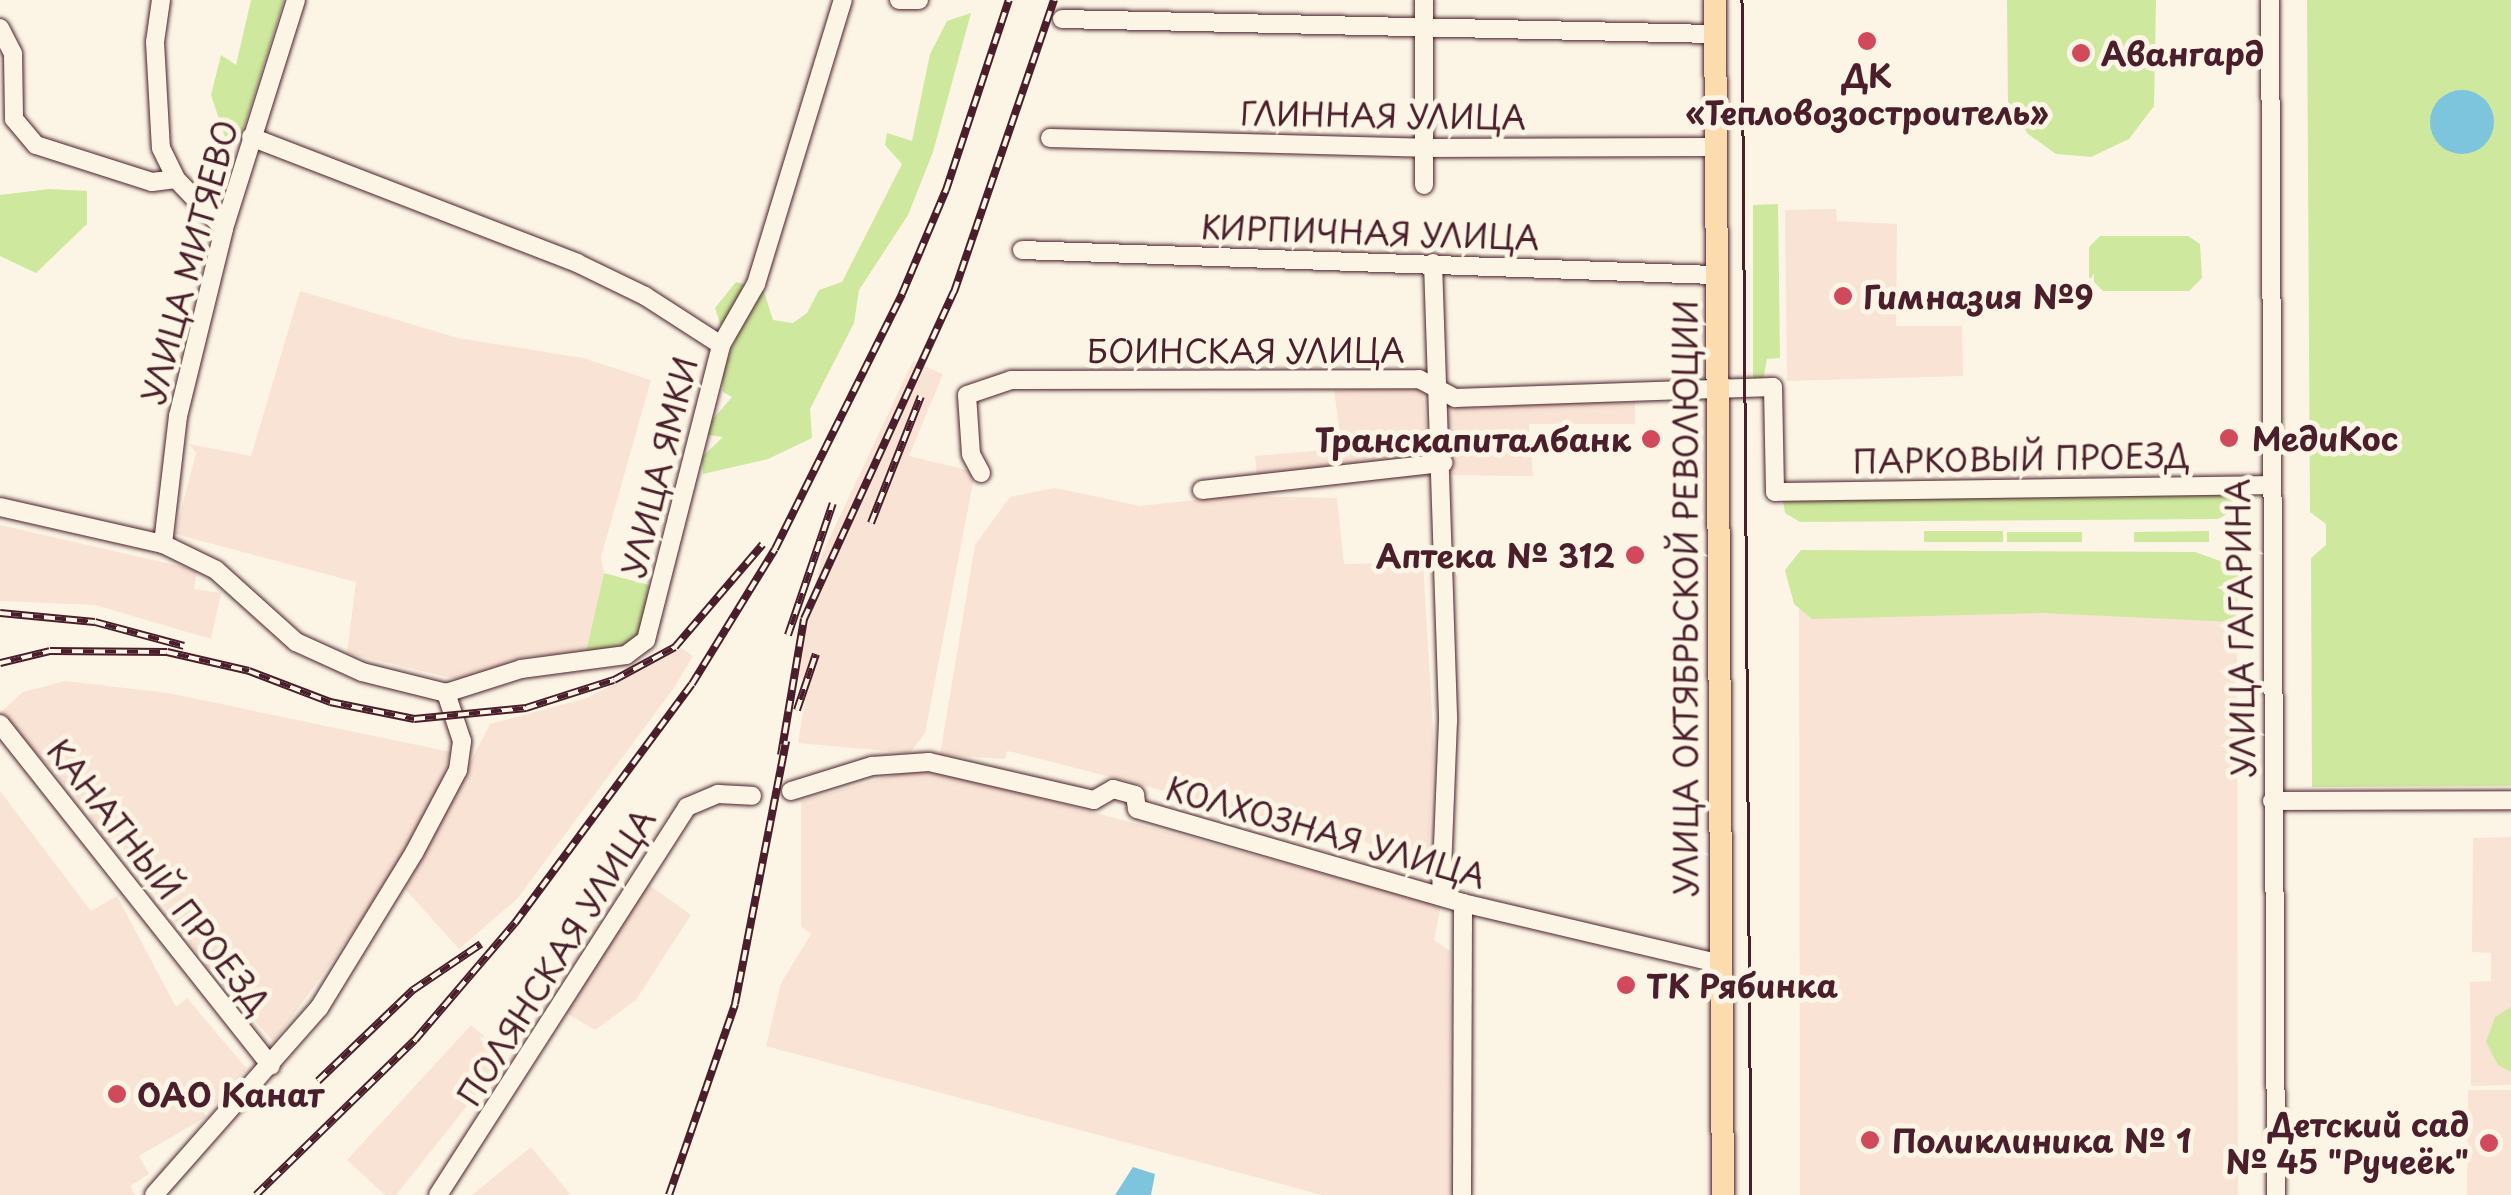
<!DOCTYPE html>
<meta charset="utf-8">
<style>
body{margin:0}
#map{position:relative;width:2511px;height:1195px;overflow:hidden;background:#fcf5e5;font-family:"Playpen Sans",sans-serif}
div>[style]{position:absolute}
.built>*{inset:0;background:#f9e3d4}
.green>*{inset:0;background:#cee89e}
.water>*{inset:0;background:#7cc5dd}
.round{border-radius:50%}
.roads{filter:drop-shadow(0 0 2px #4a1f2b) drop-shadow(0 0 2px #4a1f2b)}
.minor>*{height:18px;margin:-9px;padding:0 9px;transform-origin:9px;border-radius:9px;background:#fcf5e5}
.major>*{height:22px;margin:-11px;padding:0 11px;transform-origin:11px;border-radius:11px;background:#fcdcac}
.tram>*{height:2.5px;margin:-1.25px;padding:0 1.25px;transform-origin:1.25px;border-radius:1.25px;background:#4a1f2b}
.rail>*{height:8px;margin-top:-4px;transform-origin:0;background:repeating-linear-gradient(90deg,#fcf5e5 0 11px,#4a1f2b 0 22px);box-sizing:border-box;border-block:2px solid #4a1f2b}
.dots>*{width:28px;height:28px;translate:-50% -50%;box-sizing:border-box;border:5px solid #fcf5e5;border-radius:50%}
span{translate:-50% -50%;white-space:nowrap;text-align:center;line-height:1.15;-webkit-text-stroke:10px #fcf5e5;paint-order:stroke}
.poi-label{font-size:32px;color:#4a1f2b;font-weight:700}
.left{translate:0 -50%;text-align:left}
.right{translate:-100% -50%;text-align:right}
.street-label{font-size:32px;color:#4a1f2b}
</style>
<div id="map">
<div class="built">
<div style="clip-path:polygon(1836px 209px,1837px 221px,1897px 224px,1896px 326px,1962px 326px,1963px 376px,1787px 381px,1785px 210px)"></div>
<div style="clip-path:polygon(300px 291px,458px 338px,583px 358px,651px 380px,601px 557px,604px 573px,586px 652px,528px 656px,460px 680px,347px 653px,356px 582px,175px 534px,196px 453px,189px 444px,251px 456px)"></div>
<div style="clip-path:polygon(913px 361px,943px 374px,909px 456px,975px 472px,925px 733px,910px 753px,798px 743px,808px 681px,795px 677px,822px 554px)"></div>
<div style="clip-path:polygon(1422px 387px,1432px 477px,1258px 487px,1255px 456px,1324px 450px,1322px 435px,1340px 434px,1334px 390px)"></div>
<div style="clip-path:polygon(1451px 401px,1635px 402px,1635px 424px,1529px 424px,1533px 476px,1447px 475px,1444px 425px)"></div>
<div style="clip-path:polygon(1055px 488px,1140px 506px,1231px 496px,1337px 498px,1344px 564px,1423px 562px,1434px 747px,1428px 859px,1017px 753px,1007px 751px,1005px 759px,940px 755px,975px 545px,1010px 497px)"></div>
<div style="clip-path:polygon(0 525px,197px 570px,194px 589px,221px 593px,211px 639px,95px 605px,0 601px)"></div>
<div style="clip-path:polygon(2237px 596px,2238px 1195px,1800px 1195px,1799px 599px)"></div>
<div style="clip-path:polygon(681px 648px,693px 656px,674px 688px,517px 899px,459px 949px,405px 889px,490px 724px,587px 698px)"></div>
<div style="clip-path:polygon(65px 681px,168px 693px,451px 752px,436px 800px,386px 886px,274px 1042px,214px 976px,115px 837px,106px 841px,84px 806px,0 713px,23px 692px)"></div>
<div style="clip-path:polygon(923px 767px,1441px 905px,1434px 940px,1450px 951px,1450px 1195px,1322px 1195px,766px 1046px,781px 983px,811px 934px,801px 926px,801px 801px)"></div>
<div style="clip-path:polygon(0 791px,91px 911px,117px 896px,176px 1007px,187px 998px,247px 1069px,230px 1086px,233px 1093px,203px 1111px,206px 1117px,139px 1156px,149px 1174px,130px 1186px,135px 1195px,0 1195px)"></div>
<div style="clip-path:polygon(2511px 837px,2511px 1085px,2471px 1086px,2470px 982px,2491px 981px,2491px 953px,2472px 952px,2473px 838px)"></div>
<div style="clip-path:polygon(645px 882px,691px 915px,636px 1000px,595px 1030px,566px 1013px,567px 1007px)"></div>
<div style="clip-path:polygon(471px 1025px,507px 1056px,396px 1195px,385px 1195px,347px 1160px)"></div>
<div style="clip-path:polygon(2468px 1090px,2511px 1090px,2511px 1195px,2467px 1195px)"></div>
<div style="clip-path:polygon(531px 1147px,571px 1195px,472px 1195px)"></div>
</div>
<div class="green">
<div style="clip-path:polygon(251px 0,284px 0,241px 137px,229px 149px,211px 95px,221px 55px,236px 65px)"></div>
<div style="clip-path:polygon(2007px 0,2156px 0,2154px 106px,2129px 139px,2091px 157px,2056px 154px,2028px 134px,2008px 106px)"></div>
<div style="clip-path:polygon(2307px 0,2511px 0,2511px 786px,2312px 787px,2311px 558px,2326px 545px,2326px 524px,2310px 512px)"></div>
<div style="clip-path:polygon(971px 13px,933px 152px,908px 215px,859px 290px,854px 323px,810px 409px,812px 438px,768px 459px,703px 474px,702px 457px,723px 437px,708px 435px,707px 426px,732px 397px,723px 392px,722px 370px,736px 339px,722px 329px,715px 308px,736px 282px,763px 289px,773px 320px,793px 323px,807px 313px,819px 290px,842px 282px,902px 164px,885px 145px,887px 133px,912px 141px,930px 54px,947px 21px)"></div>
<div style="clip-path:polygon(49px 189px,87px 191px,87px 224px,36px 273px,0 256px,0 195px)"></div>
<div style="clip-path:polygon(1778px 204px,1780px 358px,1767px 359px,1763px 380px,1753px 380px,1753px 205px)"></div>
<div style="clip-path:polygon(2100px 236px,2188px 236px,2200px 244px,2202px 278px,2189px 291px,2103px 291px,2089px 277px,2089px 247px)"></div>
<div style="clip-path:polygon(2234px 495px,2238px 508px,2218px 519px,1800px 522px,1785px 513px,1783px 501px,1788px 496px)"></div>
<div style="clip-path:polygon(1924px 531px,2003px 531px,2003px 542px,1924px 542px)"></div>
<div style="clip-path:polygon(2209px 531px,2209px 542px,2134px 542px,2134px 532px)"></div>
<div style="clip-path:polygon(2007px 532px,2082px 532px,2082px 542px,2007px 542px)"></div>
<div style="clip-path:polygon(1801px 550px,2195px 552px,2240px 568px,2235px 622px,2042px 613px,1812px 619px,1794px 604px,1785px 570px)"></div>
<div style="clip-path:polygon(604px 573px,649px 585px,643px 635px,616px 656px,586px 652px)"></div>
<div style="clip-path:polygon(2511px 1007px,2511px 1072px,2498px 1065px,2486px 1042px,2495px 1017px)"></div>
</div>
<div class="water">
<div class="round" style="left:2430px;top:90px;width:64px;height:64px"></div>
<div style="clip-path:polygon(1133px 1167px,1155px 1174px,1151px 1195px,1115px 1195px)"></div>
</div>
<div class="roads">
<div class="minor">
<div style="left:161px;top:0;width:42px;rotate:98.1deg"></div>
<div style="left:155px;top:42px;width:106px;rotate:86.8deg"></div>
<div style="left:161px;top:148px;width:34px;rotate:64deg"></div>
<div style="left:176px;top:179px;width:69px;rotate:46.2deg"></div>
<div style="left:296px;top:0;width:240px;rotate:107.5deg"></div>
<div style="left:224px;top:229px;width:193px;rotate:103.8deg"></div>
<div style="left:178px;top:416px;width:129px;rotate:96.7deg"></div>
<div style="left:163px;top:544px;width:59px;rotate:26.1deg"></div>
<div style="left:216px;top:570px;width:108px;rotate:42deg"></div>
<div style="left:296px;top:642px;width:72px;rotate:24.4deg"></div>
<div style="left:362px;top:672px;width:87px;rotate:14deg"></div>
<div style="left:899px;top:0;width:20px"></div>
<div style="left:1424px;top:0;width:185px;rotate:90deg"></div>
<div style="left:2270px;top:0;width:1195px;rotate:89.71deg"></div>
<div style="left:1062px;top:19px;width:653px;rotate:1.32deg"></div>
<div style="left:0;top:28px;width:29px;rotate:63deg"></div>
<div style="left:13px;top:54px;width:65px;rotate:89.1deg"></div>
<div style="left:14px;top:119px;width:34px;rotate:50deg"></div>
<div style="left:36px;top:145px;width:122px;rotate:17.7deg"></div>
<div style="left:152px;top:182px;width:24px;rotate:-7deg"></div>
<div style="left:251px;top:137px;width:350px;rotate:21.1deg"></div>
<div style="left:577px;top:263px;width:76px;rotate:25.9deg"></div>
<div style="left:645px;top:296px;width:90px;rotate:32.8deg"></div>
<div style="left:1050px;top:138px;width:374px;rotate:1.5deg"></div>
<div style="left:1424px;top:148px;width:291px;rotate:-0.2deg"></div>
<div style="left:1022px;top:250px;width:693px;rotate:2.07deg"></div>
<div style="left:1433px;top:263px;width:458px;rotate:88.1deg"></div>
<div style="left:1448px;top:721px;width:175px;rotate:92.3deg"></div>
<div style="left:981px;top:473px;width:21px;rotate:-118deg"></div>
<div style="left:971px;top:454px;width:59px;rotate:-93.9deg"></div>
<div style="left:967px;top:395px;width:46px;rotate:-18.8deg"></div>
<div style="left:1011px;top:380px;width:408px;rotate:-0.1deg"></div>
<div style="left:1419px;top:379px;width:41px;rotate:27.8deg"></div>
<div style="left:1455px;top:398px;width:318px;rotate:-2deg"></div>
<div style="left:1773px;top:387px;width:105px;rotate:88.9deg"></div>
<div style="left:1775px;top:492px;width:493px;rotate:-0.8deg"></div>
<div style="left:1202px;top:490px;width:243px;rotate:-6.4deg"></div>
<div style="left:0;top:507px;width:167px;rotate:12.8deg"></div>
<div style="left:446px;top:693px;width:79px;rotate:-17.7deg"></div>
<div style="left:521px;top:669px;width:106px;rotate:-7.6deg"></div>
<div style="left:626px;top:655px;width:25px;rotate:-37deg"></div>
<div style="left:646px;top:640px;width:304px;rotate:-75.7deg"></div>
<div style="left:721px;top:345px;width:70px;rotate:-60.2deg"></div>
<div style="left:756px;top:284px;width:297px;rotate:-73deg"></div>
<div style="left:0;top:724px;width:436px;rotate:51.6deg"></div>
<div style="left:791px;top:791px;width:85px;rotate:-17.2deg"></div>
<div style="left:872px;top:766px;width:57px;rotate:-4deg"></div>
<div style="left:929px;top:762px;width:169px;rotate:13deg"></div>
<div style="left:1094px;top:800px;width:22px;rotate:-30deg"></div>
<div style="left:1113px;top:789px;width:23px;rotate:15deg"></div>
<div style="left:1135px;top:795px;width:14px;rotate:82deg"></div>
<div style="left:1137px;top:809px;width:339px;rotate:16.1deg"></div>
<div style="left:1463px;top:903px;width:265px;rotate:13.3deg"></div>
<div style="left:2272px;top:801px;width:239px;rotate:-0.2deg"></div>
<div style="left:154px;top:1195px;width:249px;rotate:-48.6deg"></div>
<div style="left:319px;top:1008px;width:182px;rotate:-58.5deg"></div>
<div style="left:414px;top:853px;width:94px;rotate:-62.1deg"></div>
<div style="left:458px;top:770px;width:29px;rotate:-82deg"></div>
<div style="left:462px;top:741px;width:51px;rotate:-108.4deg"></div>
<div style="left:438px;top:1195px;width:461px;rotate:-57.3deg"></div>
<div style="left:687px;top:807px;width:34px;rotate:-23deg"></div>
<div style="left:718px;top:794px;width:34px;rotate:3deg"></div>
<div style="left:1462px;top:1195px;width:292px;rotate:-89.8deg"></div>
</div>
<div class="major">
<div style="left:1715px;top:0;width:1195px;rotate:89.62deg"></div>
</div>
</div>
<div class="tram">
<div style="left:1742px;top:0;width:1195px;rotate:89.57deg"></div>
</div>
<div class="rail">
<div style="left:871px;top:523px;width:136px;rotate:-68.5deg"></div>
<div style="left:0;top:613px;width:95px;rotate:5.4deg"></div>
<div style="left:95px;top:622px;width:92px;rotate:15.1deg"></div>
<div style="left:788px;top:635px;width:139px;rotate:-71.2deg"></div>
<div style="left:0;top:663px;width:51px;rotate:-13.5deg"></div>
<div style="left:50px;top:651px;width:117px;rotate:0.5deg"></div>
<div style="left:167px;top:652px;width:84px;rotate:13deg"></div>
<div style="left:249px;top:671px;width:87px;rotate:20.9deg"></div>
<div style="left:330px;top:702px;width:86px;rotate:11.4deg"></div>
<div style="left:414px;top:719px;width:113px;rotate:-5.6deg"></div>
<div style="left:526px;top:708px;width:92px;rotate:-17.7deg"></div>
<div style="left:614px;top:680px;width:69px;rotate:-28.4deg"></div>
<div style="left:675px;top:647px;width:135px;rotate:-49.5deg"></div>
<div style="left:797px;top:710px;width:59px;rotate:-71.3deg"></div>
<div style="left:781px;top:755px;width:138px;rotate:-80.4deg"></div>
<div style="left:804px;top:619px;width:360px;rotate:-65.4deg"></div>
<div style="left:954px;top:292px;width:309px;rotate:-71.1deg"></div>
<div style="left:318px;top:1081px;width:132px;rotate:-43.8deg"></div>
<div style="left:413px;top:990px;width:82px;rotate:-34.1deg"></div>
<div style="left:256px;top:1195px;width:222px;rotate:-44.3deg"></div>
<div style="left:415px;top:1040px;width:154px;rotate:-49.5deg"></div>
<div style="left:515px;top:923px;width:297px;rotate:-53.5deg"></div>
<div style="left:692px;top:684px;width:158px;rotate:-58.4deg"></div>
<div style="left:775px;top:549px;width:285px;rotate:-63.5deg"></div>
<div style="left:902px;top:294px;width:113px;rotate:-67.1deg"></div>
<div style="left:946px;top:190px;width:200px;rotate:-71.7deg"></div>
<div style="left:669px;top:1195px;width:202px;rotate:-70.9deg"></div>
<div style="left:735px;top:1004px;width:268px;rotate:-79deg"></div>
</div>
<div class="dots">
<div style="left:1867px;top:41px;background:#d1495b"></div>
<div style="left:2081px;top:53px;background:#d1495b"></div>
<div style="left:1843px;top:296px;background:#d1495b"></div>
<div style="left:2229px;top:438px;background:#d1495b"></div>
<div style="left:1651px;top:439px;background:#d1495b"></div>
<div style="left:1635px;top:555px;background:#d1495b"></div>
<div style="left:1626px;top:985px;background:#d1495b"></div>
<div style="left:117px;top:1094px;background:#d1495b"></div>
<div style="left:1870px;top:1140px;background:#d1495b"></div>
<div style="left:2489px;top:1143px;background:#d1495b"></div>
</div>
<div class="poi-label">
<span class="left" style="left:2101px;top:53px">Авангард</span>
<span style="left:1867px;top:94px">ДК<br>«Тепловозостроитель»</span>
<span class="left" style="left:1863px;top:296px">Гимназия №9</span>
<span class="left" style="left:2252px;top:438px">МедиКос</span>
<span class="right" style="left:1631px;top:439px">Транскапиталбанк</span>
<span class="right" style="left:1615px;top:555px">Аптека № 312</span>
<span class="left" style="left:1646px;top:985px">ТК Рябинка</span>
<span class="left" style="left:137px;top:1094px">ОАО Канат</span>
<span class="right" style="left:2469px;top:1143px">Детский сад<br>№ 45 "Ручеёк"</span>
<span class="left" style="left:1892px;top:1140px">Поликлиника № 1</span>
</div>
<div class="street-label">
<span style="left:1383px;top:115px;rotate:1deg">ГЛИННАЯ УЛИЦА</span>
<span style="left:1370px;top:232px;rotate:2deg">КИРПИЧНАЯ УЛИЦА</span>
<span style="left:189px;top:262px;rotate:-75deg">УЛИЦА МИТЯЕВО</span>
<span style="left:1246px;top:350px">БОИНСКАЯ УЛИЦА</span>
<span style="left:2021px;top:458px;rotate:-1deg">ПАРКОВЫЙ ПРОЕЗД</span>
<span style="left:659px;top:467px;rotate:-76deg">УЛИЦА ЯМКИ</span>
<span style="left:1685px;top:598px;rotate:-90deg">УЛИЦА ОКТЯБРЬСКОЙ РЕВОЛЮЦИИ</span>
<span style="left:2240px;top:628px;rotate:-91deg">УЛИЦА ГАГАРИНА</span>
<span style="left:1326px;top:832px;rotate:16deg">КОЛХОЗНАЯ УЛИЦА</span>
<span style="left:159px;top:876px;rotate:52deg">КАНАТНЫЙ ПРОЕЗД</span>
<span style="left:556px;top:957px;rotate:-58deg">ПОЛЯНСКАЯ УЛИЦА</span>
</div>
</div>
